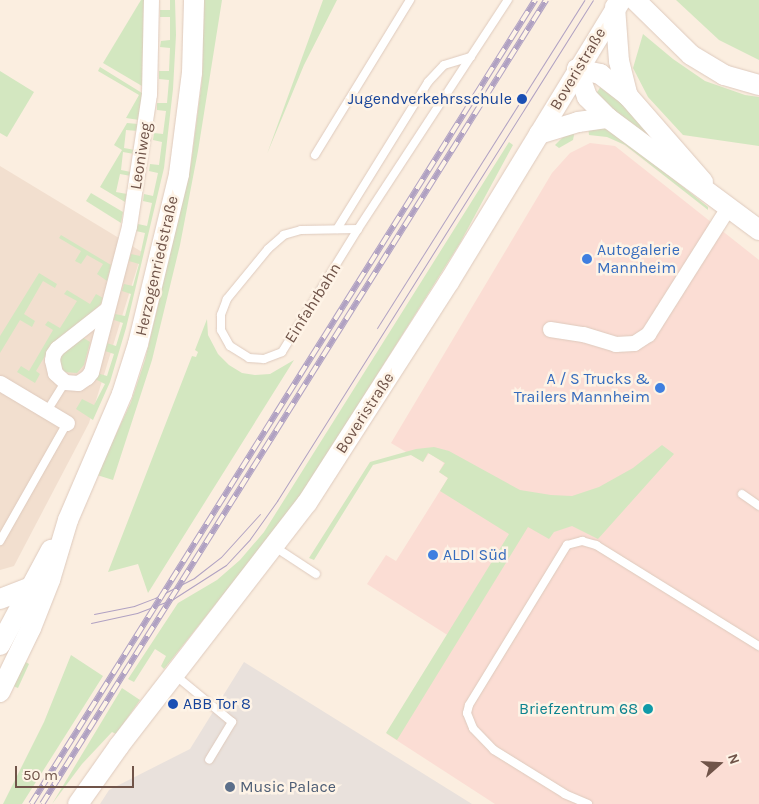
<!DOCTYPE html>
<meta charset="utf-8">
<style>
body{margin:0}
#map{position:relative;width:759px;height:804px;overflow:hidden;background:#fbeee0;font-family:Karla,sans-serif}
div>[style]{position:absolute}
.residential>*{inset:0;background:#f2dfcf}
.commercial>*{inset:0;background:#fbddd4}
.industrial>*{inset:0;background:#e9e1dc}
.green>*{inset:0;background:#d3e7c0}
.roads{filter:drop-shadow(0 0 1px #decabd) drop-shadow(0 0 1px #decabd)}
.lane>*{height:8px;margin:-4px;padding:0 4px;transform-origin:4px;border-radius:4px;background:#fff}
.street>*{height:15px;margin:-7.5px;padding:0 7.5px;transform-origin:7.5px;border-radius:7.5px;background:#fff}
.secondary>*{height:20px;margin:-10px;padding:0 10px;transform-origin:10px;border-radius:10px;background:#fff}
.tram>*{height:1px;margin:-0.5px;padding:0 0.5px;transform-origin:0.5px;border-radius:0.5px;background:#b0a1c2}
.rail>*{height:5.5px;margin-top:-2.75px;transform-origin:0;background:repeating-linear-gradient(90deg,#fef3e6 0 11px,#b0a1c2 0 22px);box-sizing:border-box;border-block:1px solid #b0a1c2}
.dots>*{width:14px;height:14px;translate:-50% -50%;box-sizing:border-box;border:2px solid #fef3e6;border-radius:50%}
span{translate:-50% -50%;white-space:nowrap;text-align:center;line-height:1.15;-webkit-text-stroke:5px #fef3e6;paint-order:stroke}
.street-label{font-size:16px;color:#705449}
.transit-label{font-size:16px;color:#164399}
.right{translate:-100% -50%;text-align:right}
.left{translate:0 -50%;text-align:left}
.shop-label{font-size:16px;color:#366cbe}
.culture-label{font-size:16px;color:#0d838f}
.service-label{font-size:16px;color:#4e5e75}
.north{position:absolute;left:694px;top:739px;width:50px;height:50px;-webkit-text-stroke:4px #fef3e6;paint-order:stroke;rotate:71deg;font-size:14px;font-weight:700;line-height:20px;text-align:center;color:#705449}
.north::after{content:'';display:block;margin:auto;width:18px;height:22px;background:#705449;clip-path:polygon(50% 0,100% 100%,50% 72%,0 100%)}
.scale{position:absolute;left:15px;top:766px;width:119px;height:22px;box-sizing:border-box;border:2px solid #705449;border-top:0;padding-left:6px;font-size:15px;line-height:18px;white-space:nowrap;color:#705449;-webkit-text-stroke:4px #fef3e6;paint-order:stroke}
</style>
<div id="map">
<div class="residential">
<div style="clip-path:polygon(0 166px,142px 252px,89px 423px,14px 566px,0 570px)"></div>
</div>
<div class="commercial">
<div style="clip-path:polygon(590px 143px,615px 146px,759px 260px,759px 804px,495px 804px,387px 734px,449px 636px,367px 584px,386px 555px,396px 561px,448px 478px,439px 472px,444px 463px,429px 453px,423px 462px,391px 443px,552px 173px,570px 153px)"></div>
</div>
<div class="industrial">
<div style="clip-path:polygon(244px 662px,472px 804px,100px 804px,109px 790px,190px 749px)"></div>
</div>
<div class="green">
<div style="clip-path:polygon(141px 0,144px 0,142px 86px,103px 63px)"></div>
<div style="clip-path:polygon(170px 0,175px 0,176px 35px,173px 89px,164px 168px,126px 328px,110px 382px,93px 420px,76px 409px,82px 399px,94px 405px,105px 384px,95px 379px,97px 373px,107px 376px,114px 354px,105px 351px,107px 343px,116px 346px,123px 323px,114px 320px,115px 314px,125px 316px,131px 294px,122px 291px,124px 284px,133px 286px,139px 264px,129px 261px,131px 254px,140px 256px,145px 233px,136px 231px,138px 224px,147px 226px,152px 203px,143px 201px,144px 194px,153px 196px,158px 173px,149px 171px,150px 164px,159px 165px,162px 142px,153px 140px,154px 133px,163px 134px,166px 111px,157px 110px,157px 103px,167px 103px,169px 80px,159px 79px,159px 71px,169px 71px,170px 48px,160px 47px,161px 41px,170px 40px,170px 17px,160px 17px,160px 10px,170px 10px)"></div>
<div style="clip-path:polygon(204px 0,222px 0,198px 151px,180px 245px,152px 360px,113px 480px,97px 475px,131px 402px,145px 360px,191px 164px,202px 80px)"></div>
<div style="clip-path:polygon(323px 0,337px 0,304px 65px,267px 154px)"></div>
<div style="clip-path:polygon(676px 0,759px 0,759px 60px,719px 40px)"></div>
<div style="clip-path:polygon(643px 34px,673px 59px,705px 81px,745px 95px,759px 97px,759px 146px,683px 135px,648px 97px,633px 68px)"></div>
<div style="clip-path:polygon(100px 67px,142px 93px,139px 120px,126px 118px,139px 95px,98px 71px)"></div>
<div style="clip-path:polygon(0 71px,34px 92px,7px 137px,0 133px)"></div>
<div style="clip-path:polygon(603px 83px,663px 148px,594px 97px)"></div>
<div style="clip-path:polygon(127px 123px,138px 124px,138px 131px,126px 130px,124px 148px,135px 150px,134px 154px,123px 152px,121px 170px,131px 172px,131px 176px,120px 174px,116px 192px,127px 194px,125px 202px,100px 187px,122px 150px,114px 145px)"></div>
<div style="clip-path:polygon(588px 126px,603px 128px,618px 134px,708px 207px,708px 210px,625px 145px,607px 137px,589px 135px)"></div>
<div style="clip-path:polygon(575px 130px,573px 140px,559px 148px,555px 145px,565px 135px)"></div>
<div style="clip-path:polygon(509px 142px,513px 145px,460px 243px,299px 499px,164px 669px,161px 666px,166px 656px,155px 649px,134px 682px,128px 679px,178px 603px,217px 580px,240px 560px,264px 532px)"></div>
<div style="clip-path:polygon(91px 193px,123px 212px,121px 223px,86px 201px)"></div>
<div style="clip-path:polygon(61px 235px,111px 265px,107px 281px,97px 274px,103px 264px,87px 255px,81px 264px,75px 261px,81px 251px,59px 238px)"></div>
<div style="clip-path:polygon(39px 273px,57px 284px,55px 288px,43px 281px,24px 314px,35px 321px,32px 327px,20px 320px,0 353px,0 336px)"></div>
<div style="clip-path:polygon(67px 290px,90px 304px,96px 294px,103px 298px,101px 304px,48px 351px,36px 371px,40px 374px,35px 383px,17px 372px,21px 366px,29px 371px,53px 330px,45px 325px,48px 321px,60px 328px,77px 301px,64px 294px)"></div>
<div style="clip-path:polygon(207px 319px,208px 335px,218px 354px,229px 365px,242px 373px,255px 375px,270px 374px,294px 360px,148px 593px,138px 564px,108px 572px,192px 356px,196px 357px,198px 352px,195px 350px)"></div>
<div style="clip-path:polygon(82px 337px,90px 342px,84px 365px,77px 373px,64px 372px,60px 367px,59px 354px)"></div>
<div style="clip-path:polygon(662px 445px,674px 454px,598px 539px,572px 526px,554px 532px,549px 539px,528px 527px,397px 740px,386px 733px,509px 534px,440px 491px,448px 478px,439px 472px,445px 463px,428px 453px,423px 462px,411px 455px,373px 465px,314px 560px,309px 558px,370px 462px,416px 449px,434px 447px,449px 451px,520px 490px,551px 495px,572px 496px,599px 487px,633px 468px)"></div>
<div style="clip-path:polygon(71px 655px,103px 676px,22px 804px,3px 804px,44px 722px)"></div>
<div style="clip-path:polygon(24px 661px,29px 664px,18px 688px,13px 686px)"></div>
<div style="clip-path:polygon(122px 688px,140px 700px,116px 734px,112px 732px,82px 764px,52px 804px)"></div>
</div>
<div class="roads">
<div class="lane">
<div style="left:315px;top:155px;width:182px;rotate:-58.5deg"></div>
<div style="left:337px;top:229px;width:173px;rotate:-58.2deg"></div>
<div style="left:428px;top:82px;width:23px;rotate:-47deg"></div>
<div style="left:444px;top:65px;width:28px;rotate:-17deg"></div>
<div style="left:358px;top:229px;width:57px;rotate:179deg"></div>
<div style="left:301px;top:230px;width:18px;rotate:164deg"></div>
<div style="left:284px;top:235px;width:21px;rotate:139deg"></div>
<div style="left:268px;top:249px;width:65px;rotate:129.4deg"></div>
<div style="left:227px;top:299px;width:17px;rotate:111deg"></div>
<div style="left:221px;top:315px;width:15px;rotate:90deg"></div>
<div style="left:221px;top:330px;width:18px;rotate:61deg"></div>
<div style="left:230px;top:346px;width:22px;rotate:32deg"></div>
<div style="left:249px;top:358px;width:15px;rotate:4deg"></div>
<div style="left:264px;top:359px;width:19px;rotate:-21deg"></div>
<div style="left:282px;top:352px;width:145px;rotate:-58.3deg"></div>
<div style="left:358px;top:229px;width:274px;rotate:-56.8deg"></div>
<div style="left:47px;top:411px;width:34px;rotate:-58deg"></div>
<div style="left:742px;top:494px;width:21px;rotate:35deg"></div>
<div style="left:0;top:541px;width:136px;rotate:-60.4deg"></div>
<div style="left:275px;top:547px;width:49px;rotate:33.4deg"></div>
<div style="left:175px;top:675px;width:74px;rotate:39.5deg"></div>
<div style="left:232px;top:722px;width:44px;rotate:121.2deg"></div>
<div style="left:588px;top:804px;width:25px;rotate:-157deg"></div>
<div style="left:565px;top:794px;width:84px;rotate:-148.2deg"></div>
<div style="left:494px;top:750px;width:30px;rotate:-134deg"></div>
<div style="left:473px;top:728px;width:16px;rotate:-112deg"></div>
<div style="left:467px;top:713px;width:8px;rotate:-76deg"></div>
<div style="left:469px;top:705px;width:188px;rotate:-58.5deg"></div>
<div style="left:567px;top:545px;width:16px;rotate:-15deg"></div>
<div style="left:582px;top:541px;width:15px;rotate:16deg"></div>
<div style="left:596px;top:545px;width:192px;rotate:31.8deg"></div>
</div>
<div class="street">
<div style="left:107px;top:309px;width:63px;rotate:142deg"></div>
<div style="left:57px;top:348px;width:7px;rotate:124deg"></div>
<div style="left:53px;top:354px;width:6px;rotate:99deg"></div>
<div style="left:52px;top:360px;width:13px;rotate:77deg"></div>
<div style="left:55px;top:373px;width:13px;rotate:42deg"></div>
<div style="left:65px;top:382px;width:13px;rotate:4deg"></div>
<div style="left:78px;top:383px;width:11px;rotate:-34deg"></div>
<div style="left:87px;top:377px;width:6px;rotate:-51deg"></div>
<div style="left:91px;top:372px;width:151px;rotate:-75.4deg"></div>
<div style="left:129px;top:226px;width:134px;rotate:-81.4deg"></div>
<div style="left:149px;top:94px;width:94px;rotate:-88.8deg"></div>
<div style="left:550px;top:329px;width:33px;rotate:9deg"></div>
<div style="left:583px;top:334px;width:34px;rotate:17deg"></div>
<div style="left:615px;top:344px;width:19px;rotate:-3deg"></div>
<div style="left:634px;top:343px;width:17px;rotate:-33deg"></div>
<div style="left:648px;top:334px;width:151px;rotate:-57.7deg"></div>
<div style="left:0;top:383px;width:78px;rotate:30.8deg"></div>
</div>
<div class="secondary">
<div style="left:635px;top:0;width:78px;rotate:44.5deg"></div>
<div style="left:691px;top:55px;width:39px;rotate:31deg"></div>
<div style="left:724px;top:75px;width:36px;rotate:16deg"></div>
<div style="left:615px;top:7px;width:54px;rotate:85.8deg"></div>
<div style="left:619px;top:61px;width:36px;rotate:76deg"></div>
<div style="left:577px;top:69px;width:30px;rotate:70deg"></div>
<div style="left:587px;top:97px;width:30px;rotate:45deg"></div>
<div style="left:608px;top:118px;width:188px;rotate:36.6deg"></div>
<div style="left:577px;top:69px;width:24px;rotate:12deg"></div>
<div style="left:600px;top:74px;width:36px;rotate:38deg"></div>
<div style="left:628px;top:96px;width:114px;rotate:48.9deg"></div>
<div style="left:539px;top:134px;width:41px;rotate:-17.1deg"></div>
<div style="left:578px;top:122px;width:30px;rotate:-8deg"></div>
<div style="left:0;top:599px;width:31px;rotate:-21deg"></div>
<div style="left:0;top:645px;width:108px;rotate:-61.8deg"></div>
<div style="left:0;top:692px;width:71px;rotate:-64.2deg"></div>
<div style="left:31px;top:628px;width:52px;rotate:-68.4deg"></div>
<div style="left:50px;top:580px;width:63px;rotate:-73.3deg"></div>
<div style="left:68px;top:520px;width:137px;rotate:-66.8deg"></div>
<div style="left:122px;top:394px;width:52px;rotate:-72.3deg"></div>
<div style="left:138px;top:344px;width:175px;rotate:-76.4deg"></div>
<div style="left:179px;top:174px;width:102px;rotate:-82.7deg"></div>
<div style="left:192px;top:73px;width:73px;rotate:-88.4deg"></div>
<div style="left:78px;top:804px;width:71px;rotate:-54.7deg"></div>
<div style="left:119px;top:746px;width:307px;rotate:-52.3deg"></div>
<div style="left:307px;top:503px;width:263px;rotate:-57.3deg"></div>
<div style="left:449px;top:282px;width:330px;rotate:-58.6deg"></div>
</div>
</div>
<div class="tram">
<div style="left:377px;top:328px;width:388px;rotate:-57.7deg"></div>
<div style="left:94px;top:614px;width:41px;rotate:-11.3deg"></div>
<div style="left:134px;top:606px;width:22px;rotate:-21deg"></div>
<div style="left:155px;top:598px;width:44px;rotate:-27.1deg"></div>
<div style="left:194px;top:578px;width:34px;rotate:-38deg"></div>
<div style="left:221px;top:557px;width:58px;rotate:-47.8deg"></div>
<div style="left:91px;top:623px;width:47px;rotate:-12.3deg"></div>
<div style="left:137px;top:613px;width:39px;rotate:-21deg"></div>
<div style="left:173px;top:599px;width:63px;rotate:-32.7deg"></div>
<div style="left:226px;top:565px;width:35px;rotate:-47deg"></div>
<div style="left:250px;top:539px;width:47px;rotate:-54.6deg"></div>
<div style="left:277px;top:501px;width:592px;rotate:-57.76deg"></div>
</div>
<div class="rail">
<div style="left:31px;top:804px;width:949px;rotate:-57.92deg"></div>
<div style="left:42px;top:804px;width:949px;rotate:-57.92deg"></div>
</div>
<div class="dots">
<div style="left:522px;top:99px;background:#1a4fb4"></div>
<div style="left:587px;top:259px;background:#3f7fe0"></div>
<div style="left:660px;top:388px;background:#3f7fe0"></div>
<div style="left:433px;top:555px;background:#3f7fe0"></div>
<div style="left:173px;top:704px;background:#1a4fb4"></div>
<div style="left:648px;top:709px;background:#0f9aa8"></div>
<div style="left:230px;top:787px;background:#5c6f8a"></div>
</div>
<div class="street-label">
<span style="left:578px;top:69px;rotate:-59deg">Boveristraße</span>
<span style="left:141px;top:156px;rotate:-81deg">Leoniweg</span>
<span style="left:157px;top:266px;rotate:-77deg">Herzogenriedstraße</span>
<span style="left:313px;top:303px;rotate:-58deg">Einfahrbahn</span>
<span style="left:365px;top:413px;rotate:-57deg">Boveristraße</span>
</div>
<div class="transit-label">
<span class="right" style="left:512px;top:99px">Jugendverkehrsschule</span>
<span class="left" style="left:183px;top:704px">ABB Tor 8</span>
</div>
<div class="shop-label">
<span class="left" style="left:597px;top:259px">Autogalerie<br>Mannheim</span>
<span class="right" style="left:650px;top:388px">A / S Trucks &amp;<br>Trailers Mannheim</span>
<span class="left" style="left:443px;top:555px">ALDI Süd</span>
</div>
<div class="culture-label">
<span class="right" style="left:638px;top:709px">Briefzentrum 68</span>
</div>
<div class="service-label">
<span class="left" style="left:240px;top:787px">Music Palace</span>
</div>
<div class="north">N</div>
<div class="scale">50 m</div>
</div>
